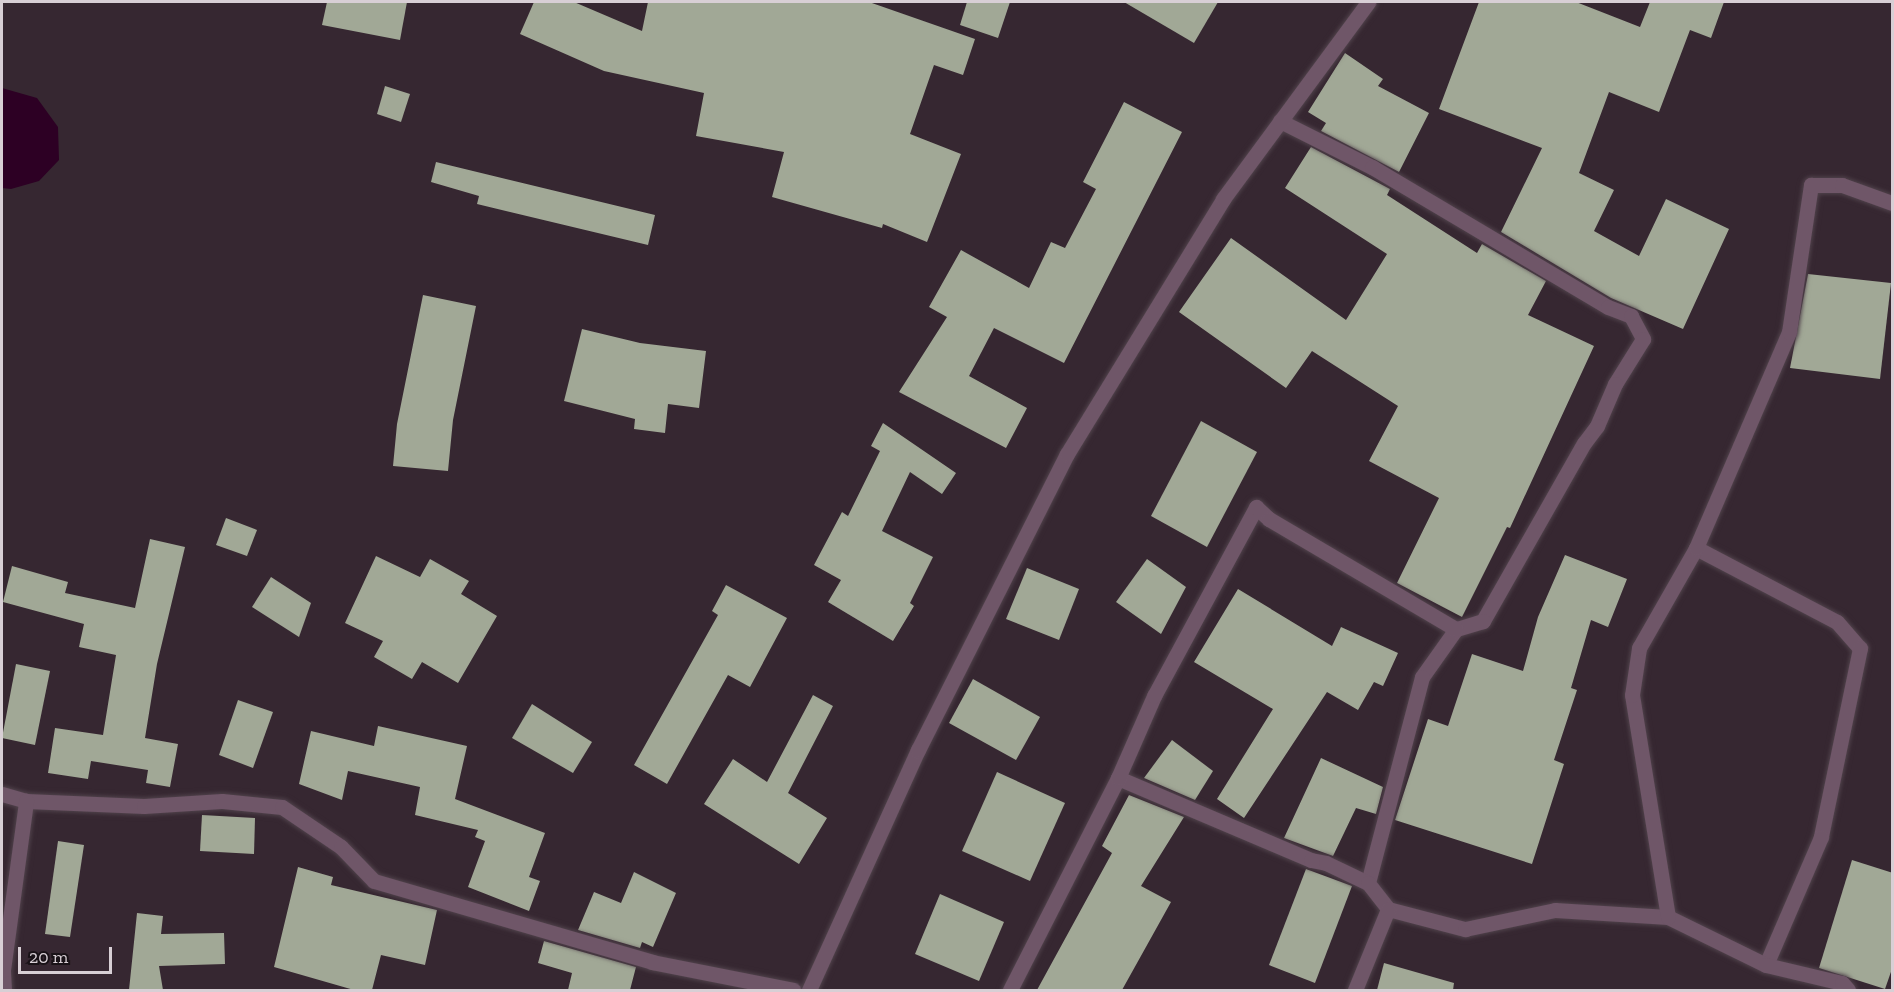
<!DOCTYPE html>
<style>
body{margin:0}
#map{position:relative;width:1894px;height:992px;overflow:hidden;background:#362731;font-family:"Zilla Slab",serif}
div>[style]{position:absolute}
.water>*{inset:0;background:#2d0024}
.building>*{inset:0;background:#a1a896}
.roads{filter:drop-shadow(0 0 2px #50424b) drop-shadow(0 0 2px #50424b)}
.minor>*{height:15px;margin:-7.5px;padding:0 7.5px;transform-origin:7.5px;border-radius:7.5px;background:#6f5668}
.tertiary>*{height:15px;margin:-7.5px;padding:0 7.5px;transform-origin:7.5px;border-radius:7.5px;background:#6f5668}
span{translate:-50% -50%;white-space:nowrap;text-align:center;line-height:1.15;-webkit-text-stroke:6px #191217;paint-order:stroke}
.frame{position:absolute;inset:0;border:3px solid #d8cfd5;pointer-events:none}
.scale{position:absolute;left:18px;top:947px;width:94px;height:27px;box-sizing:border-box;border:3px solid #d8cfd5;border-top:0;padding-left:8px;font-size:18px;line-height:21px;white-space:nowrap;color:#d8cfd5;-webkit-text-stroke:4px #191217;paint-order:stroke}
</style>
<div id="map">
<div class="water">
<div style="clip-path:polygon(2px 88px,37px 98px,58px 127px,59px 160px,39px 181px,11px 189px,2px 188px)"></div>
</div>
<div class="building">
<div style="clip-path:polygon(327px 2px,407px 2px,400px 40px,322px 25px)"></div>
<div style="clip-path:polygon(534px 2px,574px 2px,642px 31px,648px 2px,869px 2px,975px 39px,963px 75px,934px 65px,910px 134px,961px 154px,927px 242px,883px 224px,882px 228px,772px 197px,784px 152px,696px 136px,704px 93px,604px 71px,520px 34px)"></div>
<div style="clip-path:polygon(967px 2px,1010px 2px,998px 38px,960px 25px)"></div>
<div style="clip-path:polygon(1124px 2px,1218px 2px,1194px 43px)"></div>
<div style="clip-path:polygon(1479px 2px,1576px 2px,1640px 27px,1650px 2px,1724px 2px,1711px 38px,1690px 30px,1659px 112px,1609px 92px,1579px 173px,1614px 190px,1594px 231px,1639px 256px,1666px 199px,1729px 229px,1683px 329px,1611px 298px,1501px 232px,1542px 148px,1439px 109px)"></div>
<div style="clip-path:polygon(1345px 53px,1383px 79px,1378px 86px,1429px 113px,1399px 172px,1321px 131px,1326px 123px,1308px 112px)"></div>
<div style="clip-path:polygon(385px 86px,410px 94px,401px 122px,377px 114px)"></div>
<div style="clip-path:polygon(1124px 102px,1182px 132px,1064px 363px,994px 328px,969px 376px,1027px 408px,1006px 448px,899px 392px,947px 317px,929px 307px,961px 250px,1029px 288px,1051px 242px,1065px 248px,1096px 189px,1083px 182px)"></div>
<div style="clip-path:polygon(1311px 147px,1390px 189px,1387px 195px,1477px 253px,1482px 244px,1546px 281px,1528px 315px,1594px 346px,1510px 528px,1507px 527px,1462px 617px,1397px 583px,1439px 498px,1369px 461px,1398px 406px,1312px 351px,1286px 388px,1179px 312px,1231px 238px,1346px 320px,1387px 254px,1285px 188px)"></div>
<div style="clip-path:polygon(436px 162px,655px 215px,648px 245px,477px 204px,479px 196px,431px 182px)"></div>
<div style="clip-path:polygon(1808px 274px,1891px 283px,1880px 379px,1790px 368px)"></div>
<div style="clip-path:polygon(423px 295px,476px 306px,453px 420px,448px 471px,393px 466px,397px 424px)"></div>
<div style="clip-path:polygon(582px 329px,640px 343px,706px 351px,699px 408px,668px 404px,665px 433px,634px 429px,635px 419px,564px 401px)"></div>
<div style="clip-path:polygon(1201px 421px,1257px 452px,1207px 547px,1151px 516px)"></div>
<div style="clip-path:polygon(883px 423px,956px 473px,942px 494px,910px 472px,882px 531px,933px 557px,910px 603px,914px 606px,893px 641px,828px 602px,841px 580px,814px 565px,842px 512px,848px 516px,880px 451px,871px 446px)"></div>
<div style="clip-path:polygon(226px 518px,257px 530px,247px 556px,216px 545px)"></div>
<div style="clip-path:polygon(150px 539px,185px 547px,157px 664px,145px 738px,178px 744px,170px 787px,146px 783px,148px 770px,91px 761px,88px 779px,48px 773px,55px 728px,103px 735px,116px 655px,79px 647px,84px 624px,3px 602px,12px 566px,68px 582px,65px 593px,135px 608px)"></div>
<div style="clip-path:polygon(1565px 555px,1627px 579px,1608px 627px,1591px 620px,1571px 688px,1577px 690px,1554px 760px,1564px 764px,1532px 864px,1395px 820px,1428px 719px,1448px 726px,1472px 654px,1523px 671px,1538px 617px)"></div>
<div style="clip-path:polygon(376px 556px,420px 577px,430px 559px,469px 581px,461px 594px,497px 616px,458px 683px,422px 662px,412px 679px,374px 657px,383px 641px,345px 623px)"></div>
<div style="clip-path:polygon(1147px 559px,1186px 587px,1161px 634px,1116px 602px)"></div>
<div style="clip-path:polygon(1027px 568px,1079px 589px,1059px 640px,1006px 619px)"></div>
<div style="clip-path:polygon(271px 577px,311px 603px,299px 637px,252px 607px)"></div>
<div style="clip-path:polygon(726px 585px,787px 618px,750px 687px,728px 675px,667px 784px,634px 765px,718px 615px,712px 611px)"></div>
<div style="clip-path:polygon(1238px 589px,1332px 646px,1341px 627px,1398px 653px,1383px 686px,1374px 682px,1358px 710px,1327px 692px,1244px 818px,1217px 799px,1273px 709px,1194px 662px)"></div>
<div style="clip-path:polygon(16px 664px,50px 671px,35px 745px,2px 738px)"></div>
<div style="clip-path:polygon(973px 679px,1040px 717px,1016px 760px,949px 723px)"></div>
<div style="clip-path:polygon(813px 695px,833px 706px,788px 793px,827px 818px,799px 864px,704px 804px,733px 759px,767px 782px)"></div>
<div style="clip-path:polygon(238px 700px,273px 712px,253px 768px,219px 755px)"></div>
<div style="clip-path:polygon(532px 704px,592px 742px,573px 773px,512px 738px)"></div>
<div style="clip-path:polygon(378px 726px,467px 746px,455px 799px,545px 833px,529px 877px,540px 881px,529px 911px,468px 887px,485px 841px,475px 837px,478px 830px,415px 815px,420px 787px,348px 771px,342px 800px,299px 784px,311px 731px,374px 746px)"></div>
<div style="clip-path:polygon(1172px 740px,1213px 771px,1195px 800px,1144px 778px)"></div>
<div style="clip-path:polygon(1321px 758px,1383px 787px,1376px 814px,1356px 808px,1333px 856px,1284px 838px)"></div>
<div style="clip-path:polygon(997px 772px,1065px 803px,1030px 881px,962px 851px)"></div>
<div style="clip-path:polygon(1129px 795px,1184px 817px,1141px 886px,1171px 902px,1122px 990px,1037px 990px,1112px 853px,1102px 846px)"></div>
<div style="clip-path:polygon(202px 815px,255px 818px,254px 854px,200px 851px)"></div>
<div style="clip-path:polygon(58px 841px,84px 845px,70px 937px,45px 934px)"></div>
<div style="clip-path:polygon(1852px 860px,1893px 873px,1893px 966px,1885px 989px,1819px 968px)"></div>
<div style="clip-path:polygon(298px 867px,333px 877px,331px 885px,437px 910px,425px 965px,381px 955px,372px 990px,354px 990px,274px 967px)"></div>
<div style="clip-path:polygon(1306px 869px,1352px 886px,1315px 983px,1269px 965px)"></div>
<div style="clip-path:polygon(634px 872px,676px 893px,653px 947px,642px 942px,640px 948px,578px 930px,594px 892px,621px 903px)"></div>
<div style="clip-path:polygon(940px 894px,1004px 922px,979px 981px,915px 954px)"></div>
<div style="clip-path:polygon(137px 913px,163px 916px,161px 934px,224px 933px,225px 964px,159px 966px,163px 990px,129px 990px)"></div>
<div style="clip-path:polygon(544px 941px,636px 967px,630px 990px,568px 990px,572px 973px,538px 963px)"></div>
<div style="clip-path:polygon(1384px 963px,1454px 983px,1453px 990px,1377px 990px)"></div>
</div>
<div class="roads">
<div class="minor">
<div style="left:1280px;top:121px;width:103px;rotate:26.6deg"></div>
<div style="left:1372px;top:167px;width:274px;rotate:30.7deg"></div>
<div style="left:1608px;top:307px;width:25px;rotate:21deg"></div>
<div style="left:1631px;top:316px;width:26px;rotate:62deg"></div>
<div style="left:1643px;top:339px;width:53px;rotate:121.9deg"></div>
<div style="left:1615px;top:384px;width:46px;rotate:113.2deg"></div>
<div style="left:1597px;top:426px;width:21px;rotate:127deg"></div>
<div style="left:1584px;top:443px;width:205px;rotate:119.6deg"></div>
<div style="left:1483px;top:621px;width:28px;rotate:163deg"></div>
<div style="left:1456px;top:629px;width:59px;rotate:125.3deg"></div>
<div style="left:1422px;top:677px;width:213px;rotate:104.7deg"></div>
<div style="left:1696px;top:548px;width:159px;rotate:27.7deg"></div>
<div style="left:1837px;top:622px;width:35px;rotate:49deg"></div>
<div style="left:1860px;top:648px;width:193px;rotate:101.7deg"></div>
<div style="left:1821px;top:837px;width:139px;rotate:113.3deg"></div>
<div style="left:1118px;top:778px;width:210px;rotate:23deg"></div>
<div style="left:1311px;top:860px;width:15px;rotate:11deg"></div>
<div style="left:1326px;top:863px;width:47px;rotate:25.5deg"></div>
<div style="left:1368px;top:883px;width:33px;rotate:52deg"></div>
<div style="left:1388px;top:909px;width:80px;rotate:14.6deg"></div>
<div style="left:1465px;top:929px;width:92px;rotate:-11.9deg"></div>
<div style="left:1555px;top:910px;width:113px;rotate:3.5deg"></div>
<div style="left:1668px;top:917px;width:109px;rotate:26.1deg"></div>
<div style="left:1766px;top:965px;width:78px;rotate:13.3deg"></div>
<div style="left:1842px;top:983px;width:9px;rotate:49deg"></div>
<div style="left:2px;top:794px;width:25px;rotate:16deg"></div>
<div style="left:26px;top:801px;width:118px;rotate:2.4deg"></div>
<div style="left:144px;top:806px;width:78px;rotate:-3.7deg"></div>
<div style="left:222px;top:801px;width:60px;rotate:5.7deg"></div>
<div style="left:282px;top:807px;width:71px;rotate:34.1deg"></div>
<div style="left:341px;top:847px;width:47px;rotate:45.9deg"></div>
<div style="left:374px;top:881px;width:290px;rotate:16.2deg"></div>
<div style="left:652px;top:962px;width:144px;rotate:11.2deg"></div>
<div style="left:1668px;top:917px;width:225px;rotate:-99.2deg"></div>
<div style="left:1632px;top:695px;width:48px;rotate:-81.5deg"></div>
<div style="left:1639px;top:648px;width:115px;rotate:-60.3deg"></div>
<div style="left:1696px;top:548px;width:235px;rotate:-66.7deg"></div>
<div style="left:1789px;top:332px;width:149px;rotate:-81.5deg"></div>
<div style="left:1811px;top:185px;width:31px"></div>
<div style="left:1842px;top:185px;width:53px;rotate:19.8deg"></div>
<div style="left:4px;top:990px;width:20px;rotate:-93deg"></div>
<div style="left:3px;top:970px;width:171px;rotate:-82.2deg"></div>
<div style="left:1010px;top:990px;width:238px;rotate:-63deg"></div>
<div style="left:1118px;top:778px;width:90px;rotate:-66.3deg"></div>
<div style="left:1154px;top:696px;width:215px;rotate:-61.6deg"></div>
<div style="left:1256px;top:507px;width:18px;rotate:43deg"></div>
<div style="left:1269px;top:519px;width:217px;rotate:30.5deg"></div>
<div style="left:1355px;top:990px;width:87px;rotate:-67.8deg"></div>
</div>
<div class="tertiary">
<div style="left:809px;top:990px;width:264px;rotate:-65.6deg"></div>
<div style="left:918px;top:750px;width:331px;rotate:-63.3deg"></div>
<div style="left:1067px;top:454px;width:299px;rotate:-58.5deg"></div>
<div style="left:1223px;top:199px;width:245px;rotate:-53.6deg"></div>
</div>
</div>
<div class="frame"></div>
<div class="scale">20 m</div>
</div>
